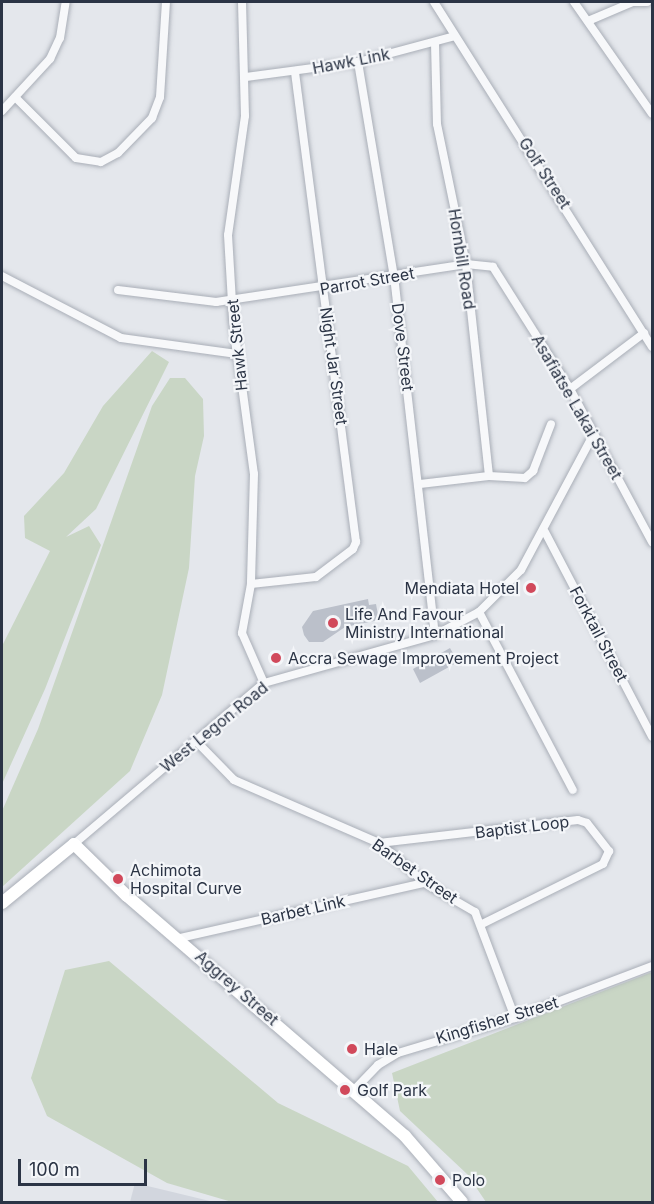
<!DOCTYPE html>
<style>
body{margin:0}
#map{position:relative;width:654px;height:1204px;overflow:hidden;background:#e4e7ec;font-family:Inter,sans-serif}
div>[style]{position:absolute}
.built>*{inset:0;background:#d2d6de}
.green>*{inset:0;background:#c9d6c5}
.building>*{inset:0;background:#bbc0ca}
.roads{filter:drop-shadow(0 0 2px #a9aeb7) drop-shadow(0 0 2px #a9aeb7)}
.street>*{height:8px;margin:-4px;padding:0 4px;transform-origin:4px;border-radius:4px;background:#f7f8fa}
.secondary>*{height:12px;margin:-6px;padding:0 6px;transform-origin:6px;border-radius:6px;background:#fff}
.dots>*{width:16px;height:16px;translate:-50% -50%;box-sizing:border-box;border:3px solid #f4f6f9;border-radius:50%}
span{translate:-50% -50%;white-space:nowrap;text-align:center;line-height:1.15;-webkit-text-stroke:4.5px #f4f6f9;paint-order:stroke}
.street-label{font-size:16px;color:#2b3445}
.poi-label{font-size:16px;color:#2b3445}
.right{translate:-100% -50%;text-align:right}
.left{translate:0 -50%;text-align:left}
.frame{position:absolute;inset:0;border:3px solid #2b3445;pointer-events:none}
.scale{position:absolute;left:18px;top:1159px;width:129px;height:27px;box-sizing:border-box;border:3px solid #2b3445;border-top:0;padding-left:8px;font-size:18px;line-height:21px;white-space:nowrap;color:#2b3445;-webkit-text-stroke:4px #f4f6f9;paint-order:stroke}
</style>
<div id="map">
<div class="built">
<div style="clip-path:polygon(135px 1183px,214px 1202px,130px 1202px)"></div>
</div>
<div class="green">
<div style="clip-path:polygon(152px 351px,169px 362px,96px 509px,66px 537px,89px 526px,101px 545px,45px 689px,2px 784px,2px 646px,50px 551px,25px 538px,24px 516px,64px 473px,103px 406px)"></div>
<div style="clip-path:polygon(170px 378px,185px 378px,203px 399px,204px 436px,195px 476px,189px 568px,162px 695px,130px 771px,2px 887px,2px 811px,38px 729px,152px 406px)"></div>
<div style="clip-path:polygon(109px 961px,278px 1103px,408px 1166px,438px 1202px,232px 1202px,167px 1183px,47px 1116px,31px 1078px,65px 970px)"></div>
<div style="clip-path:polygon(652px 972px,652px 1202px,486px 1202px,467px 1174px,400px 1111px,392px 1073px)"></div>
</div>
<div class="building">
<div style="clip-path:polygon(368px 599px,369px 605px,376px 604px,379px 620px,345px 627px,323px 642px,309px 642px,304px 635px,302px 627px,313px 611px)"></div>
<div style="clip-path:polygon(450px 648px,458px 662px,420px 683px,413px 669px)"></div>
</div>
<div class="roads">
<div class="street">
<div style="left:242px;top:2px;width:114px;rotate:88.5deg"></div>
<div style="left:245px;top:116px;width:120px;rotate:98.1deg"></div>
<div style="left:228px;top:235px;width:84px;rotate:86.6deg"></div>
<div style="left:233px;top:319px;width:156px;rotate:82.3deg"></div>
<div style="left:254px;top:474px;width:110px;rotate:91.6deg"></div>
<div style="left:251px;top:584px;width:50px;rotate:100.4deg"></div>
<div style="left:242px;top:633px;width:55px;rotate:66.3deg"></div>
<div style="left:434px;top:2px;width:408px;rotate:57.7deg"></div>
<div style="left:574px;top:2px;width:136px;rotate:55.1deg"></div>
<div style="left:588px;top:21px;width:49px;rotate:-22.9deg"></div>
<div style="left:633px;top:2px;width:14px"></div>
<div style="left:435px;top:43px;width:81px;rotate:88.6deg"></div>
<div style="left:437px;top:124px;width:143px;rotate:78.3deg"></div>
<div style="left:466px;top:264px;width:213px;rotate:83.8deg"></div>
<div style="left:358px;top:62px;width:217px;rotate:80.5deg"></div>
<div style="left:394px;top:276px;width:361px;rotate:83.5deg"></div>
<div style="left:246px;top:77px;width:113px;rotate:-7.6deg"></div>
<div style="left:358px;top:62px;width:100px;rotate:-15deg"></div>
<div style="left:15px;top:97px;width:86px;rotate:45deg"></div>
<div style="left:76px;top:158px;width:25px;rotate:9deg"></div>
<div style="left:101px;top:162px;width:19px;rotate:-28deg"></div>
<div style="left:118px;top:153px;width:49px;rotate:-45.8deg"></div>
<div style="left:152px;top:118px;width:22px;rotate:-69deg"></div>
<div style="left:160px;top:97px;width:95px;rotate:-86.4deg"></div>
<div style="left:2px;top:111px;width:71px;rotate:-47.3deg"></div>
<div style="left:50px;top:59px;width:23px;rotate:-65deg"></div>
<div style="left:60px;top:38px;width:36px;rotate:-81deg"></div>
<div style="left:2px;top:276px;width:134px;rotate:27.5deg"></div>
<div style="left:121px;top:338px;width:117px;rotate:7.9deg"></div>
<div style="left:118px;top:290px;width:99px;rotate:7deg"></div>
<div style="left:216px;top:302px;width:253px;rotate:-8.6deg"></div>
<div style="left:466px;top:264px;width:27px;rotate:6deg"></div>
<div style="left:493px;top:267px;width:144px;rotate:57.7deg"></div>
<div style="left:570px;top:389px;width:174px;rotate:61.8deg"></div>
<div style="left:570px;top:389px;width:93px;rotate:-37.1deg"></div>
<div style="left:420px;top:484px;width:69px;rotate:-6.6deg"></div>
<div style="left:489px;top:476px;width:36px;rotate:3deg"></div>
<div style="left:525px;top:478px;width:11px;rotate:-41deg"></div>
<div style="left:533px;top:471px;width:50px;rotate:-69deg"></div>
<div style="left:545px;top:532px;width:231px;rotate:62.4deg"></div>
<div style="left:251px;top:584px;width:65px;rotate:-6.1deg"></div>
<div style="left:316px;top:577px;width:46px;rotate:-37.1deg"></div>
<div style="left:353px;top:549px;width:8px;rotate:-67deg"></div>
<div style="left:356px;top:542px;width:475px;rotate:-97.4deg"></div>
<div style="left:479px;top:612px;width:201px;rotate:62.2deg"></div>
<div style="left:196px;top:741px;width:54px;rotate:45.7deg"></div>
<div style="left:234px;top:780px;width:158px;rotate:23.5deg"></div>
<div style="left:379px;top:843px;width:61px;rotate:41deg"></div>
<div style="left:425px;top:883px;width:58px;rotate:30.1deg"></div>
<div style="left:475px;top:912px;width:113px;rotate:69.3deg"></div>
<div style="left:379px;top:843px;width:200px;rotate:-6.6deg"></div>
<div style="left:578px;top:820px;width:9px;rotate:18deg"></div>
<div style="left:587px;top:823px;width:36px;rotate:52deg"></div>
<div style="left:609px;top:851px;width:14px;rotate:115deg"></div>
<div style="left:603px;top:864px;width:135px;rotate:153.6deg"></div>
<div style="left:74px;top:844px;width:249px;rotate:-40.3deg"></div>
<div style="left:264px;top:683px;width:178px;rotate:-15.7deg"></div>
<div style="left:435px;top:635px;width:50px;rotate:-27.6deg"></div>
<div style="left:479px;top:612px;width:59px;rotate:-45deg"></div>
<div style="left:521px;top:570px;width:153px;rotate:-61.9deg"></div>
<div style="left:180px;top:938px;width:251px;rotate:-12.7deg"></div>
<div style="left:353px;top:1091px;width:36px;rotate:-46deg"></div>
<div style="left:378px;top:1065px;width:23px;rotate:-31deg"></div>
<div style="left:398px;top:1053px;width:122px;rotate:-16.7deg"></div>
<div style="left:515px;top:1018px;width:147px;rotate:-20.8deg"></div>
</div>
<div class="secondary">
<div style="left:2px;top:903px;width:93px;rotate:-39.3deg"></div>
<div style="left:74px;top:844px;width:74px;rotate:44.5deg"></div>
<div style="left:127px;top:896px;width:367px;rotate:40.8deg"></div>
<div style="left:405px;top:1136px;width:87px;rotate:49.2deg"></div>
</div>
</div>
<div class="dots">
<div style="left:531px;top:588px;background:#d1495b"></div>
<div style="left:333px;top:623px;background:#d1495b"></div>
<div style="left:276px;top:658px;background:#d1495b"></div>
<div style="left:118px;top:879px;background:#d1495b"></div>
<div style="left:352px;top:1049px;background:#d1495b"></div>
<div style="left:345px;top:1090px;background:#d1495b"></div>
<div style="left:440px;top:1180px;background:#d1495b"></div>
</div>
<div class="street-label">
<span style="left:351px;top:61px;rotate:-11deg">Hawk Link</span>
<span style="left:545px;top:173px;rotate:57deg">Golf Street</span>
<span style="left:462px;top:259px;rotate:81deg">Hornbill Road</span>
<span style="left:367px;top:281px;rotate:-10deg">Parrot Street</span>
<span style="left:237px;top:345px;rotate:-96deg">Hawk Street</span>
<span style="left:403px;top:347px;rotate:83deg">Dove Street</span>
<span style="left:334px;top:366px;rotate:82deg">Night Jar Street</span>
<span style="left:577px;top:407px;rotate:60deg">Asafiatse Lakai Street</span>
<span style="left:599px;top:634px;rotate:62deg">Forktail Street</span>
<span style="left:214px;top:727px;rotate:-39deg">West Legon Road</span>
<span style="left:522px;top:827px;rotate:-7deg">Baptist Loop</span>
<span style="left:415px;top:871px;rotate:35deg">Barbet Street</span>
<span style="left:303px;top:910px;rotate:-13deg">Barbet Link</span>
<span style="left:237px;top:988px;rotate:41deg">Aggrey Street</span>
<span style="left:497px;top:1020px;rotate:-17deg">Kingfisher Street</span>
</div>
<div class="poi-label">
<span class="right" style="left:519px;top:588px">Mendiata Hotel</span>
<span class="left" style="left:345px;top:623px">Life And Favour<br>Ministry International</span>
<span class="left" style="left:288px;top:658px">Accra Sewage Improvement Project</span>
<span class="left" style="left:130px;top:879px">Achimota<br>Hospital Curve</span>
<span class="left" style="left:364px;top:1049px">Hale</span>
<span class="left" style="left:357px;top:1090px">Golf Park</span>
<span class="left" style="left:452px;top:1180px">Polo</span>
</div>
<div class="frame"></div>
<div class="scale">100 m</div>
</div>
